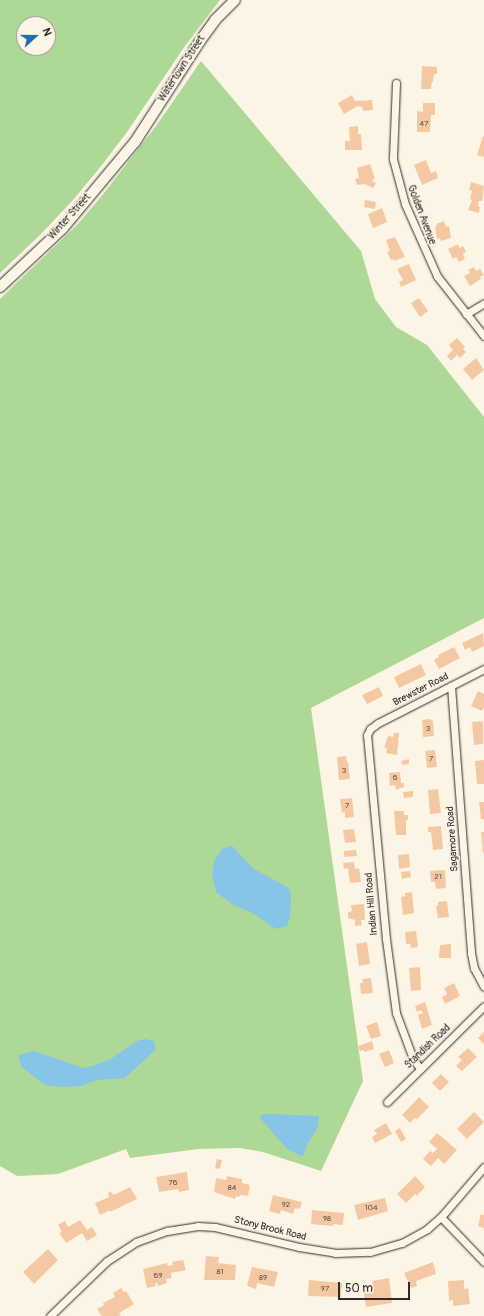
<!DOCTYPE html>
<style>
body{margin:0}
#map{position:relative;width:484px;height:1316px;overflow:hidden;background:#fcf5e5;font-family:Pangolin,sans-serif}
div>[style]{position:absolute}
.green>*{inset:0;background:#add896}
.water>*{inset:0;background:#86c5e6}
.building>*{inset:0;background:#f5c8a4}
.roads{filter:drop-shadow(0 0 1px #2b2b2b) drop-shadow(0 0 1px #2b2b2b)}
.minor>*{height:7px;margin:-3.5px;padding:0 3.5px;transform-origin:3.5px;border-radius:3.5px;background:#fcf5e5}
.secondary>*{height:10px;margin:-5px;padding:0 5px;transform-origin:5px;border-radius:5px;background:#fcf5e5}
span{translate:-50% -50%;white-space:nowrap;text-align:center;line-height:1.15;-webkit-text-stroke:3px #fcf5e5;paint-order:stroke}
.number-label{font-size:8px;color:#5e5249}
.number-label span{-webkit-text-stroke-width:0}
.street-label{font-size:10px;color:#2b2b2b}
.north{position:absolute;left:16px;top:16px;width:40px;height:40px;box-sizing:border-box;background:#fcf5e5;border:1px solid #a8a49b;border-radius:50%;rotate:69deg;font-size:11px;font-weight:700;line-height:16px;text-align:center;color:#2b2b2b}
.north::after{content:'';display:block;margin:auto;width:14px;height:18px;background:#1f6fb2;clip-path:polygon(50% 0,100% 100%,50% 72%,0 100%)}
.scale{position:absolute;left:338px;top:1282px;width:72px;height:18px;box-sizing:border-box;border:2px solid #2b2b2b;border-top:0;padding-left:5px;font-size:12px;line-height:14px;white-space:nowrap;color:#2b2b2b;-webkit-text-stroke:3px #fcf5e5;paint-order:stroke}
</style>
<div id="map">
<div class="green">
<div style="clip-path:polygon(evenodd,0 0,220px 0,185px 46px,127px 132px,102px 165px,73px 200px,40px 235px,0 273px,0 0,24px 24px,48px 24px,48px 48px,24px 48px,24px 24px)"></div>
<div style="clip-path:polygon(201px 61px,361px 251px,375px 299px,396px 327px,427px 345px,484px 417px,484px 618px,311px 708px,363px 1081px,321px 1171px,263px 1152px,240px 1148px,198px 1149px,130px 1158px,126px 1149px,58px 1174px,17px 1176px,0 1166px,0 299px,78px 224px,104px 193px,156px 126px)"></div>
</div>
<div class="water">
<div style="clip-path:polygon(232px 846px,254px 869px,289px 888px,291px 895px,291px 905px,290px 917px,287px 926px,276px 929px,252px 913px,232px 904px,216px 892px,212px 874px,214px 861px,222px 849px,227px 847px)"></div>
<div style="clip-path:polygon(145px 1039px,154px 1041px,156px 1049px,125px 1078px,97px 1080px,81px 1086px,61px 1087px,45px 1085px,21px 1066px,18px 1055px,34px 1051px,83px 1068px,96px 1065px,109px 1060px,137px 1041px)"></div>
<div style="clip-path:polygon(268px 1114px,319px 1116px,318px 1127px,306px 1147px,304px 1155px,301px 1156px,287px 1149px,260px 1118px,261px 1115px)"></div>
</div>
<div class="building">
<div style="clip-path:polygon(422px 66px,437px 67px,437px 74px,434px 74px,433px 82px,432px 82px,431px 89px,421px 89px)"></div>
<div style="clip-path:polygon(352px 95px,355px 101px,372px 100px,373px 110px,363px 111px,362px 107px,358px 106px,344px 114px,338px 103px)"></div>
<div style="clip-path:polygon(423px 103px,435px 103px,435px 115px,431px 115px,430px 132px,417px 132px,417px 111px,423px 112px)"></div>
<div style="clip-path:polygon(358px 126px,358px 134px,361px 134px,362px 150px,345px 150px,345px 141px,350px 141px,349px 127px)"></div>
<div style="clip-path:polygon(483px 136px,484px 137px,484px 157px,477px 155px)"></div>
<div style="clip-path:polygon(426px 160px,431px 173px,436px 171px,438px 178px,422px 185px,414px 165px)"></div>
<div style="clip-path:polygon(370px 164px,375px 178px,372px 181px,376px 183px,373px 188px,365px 184px,357px 185px,355px 179px,359px 178px,357px 168px)"></div>
<div style="clip-path:polygon(471px 182px,484px 186px,482px 201px,479px 201px,478px 206px,480px 207px,479px 213px,468px 210px,472px 200px,470px 199px,472px 191px,469px 190px)"></div>
<div style="clip-path:polygon(365px 200px,376px 202px,375px 209px,364px 207px)"></div>
<div style="clip-path:polygon(382px 208px,387px 222px,373px 228px,368px 214px)"></div>
<div style="clip-path:polygon(444px 221px,446px 227px,449px 226px,451px 238px,441px 241px,440px 238px,437px 239px,435px 227px,437px 226px,436px 224px)"></div>
<div style="clip-path:polygon(395px 237px,405px 257px,394px 261px,394px 259px,391px 260px,387px 252px,390px 251px,386px 240px)"></div>
<div style="clip-path:polygon(458px 244px,459px 248px,463px 246px,466px 252px,463px 254px,465px 259px,459px 262px,456px 257px,453px 259px,448px 249px)"></div>
<div style="clip-path:polygon(409px 264px,416px 280px,401px 287px,399px 282px,403px 280px,397px 269px)"></div>
<div style="clip-path:polygon(474px 267px,476px 271px,480px 269px,484px 275px,480px 277px,481px 279px,470px 286px,464px 276px,470px 273px,468px 270px)"></div>
<div style="clip-path:polygon(419px 298px,428px 311px,420px 317px,411px 303px)"></div>
<div style="clip-path:polygon(457px 338px,465px 347px,463px 349px,466px 352px,460px 358px,457px 355px,451px 361px,447px 356px,453px 350px,449px 345px)"></div>
<div style="clip-path:polygon(476px 358px,484px 370px,472px 380px,463px 369px)"></div>
<div style="clip-path:polygon(483px 633px,484px 646px,472px 652px,470px 647px,465px 650px,462px 643px)"></div>
<div style="clip-path:polygon(454px 647px,460px 658px,439px 669px,434px 660px,439px 657px,438px 655px)"></div>
<div style="clip-path:polygon(421px 664px,426px 675px,399px 688px,394px 677px)"></div>
<div style="clip-path:polygon(379px 687px,383px 696px,367px 704px,362px 695px)"></div>
<div style="clip-path:polygon(478px 691px,484px 694px,484px 707px,482px 711px,471px 706px)"></div>
<div style="clip-path:polygon(430px 719px,433px 721px,434px 736px,423px 737px,422px 720px)"></div>
<div style="clip-path:polygon(483px 721px,483px 744px,474px 745px,472px 722px)"></div>
<div style="clip-path:polygon(394px 733px,399px 733px,397px 755px,386px 753px,387px 748px,384px 748px,388px 736px,393px 737px)"></div>
<div style="clip-path:polygon(435px 750px,437px 767px,427px 768px,425px 751px)"></div>
<div style="clip-path:polygon(346px 756px,347px 762px,348px 762px,350px 779px,339px 780px,337px 757px)"></div>
<div style="clip-path:polygon(409px 759px,409px 764px,402px 765px,401px 761px)"></div>
<div style="clip-path:polygon(484px 760px,484px 784px,477px 784px,475px 761px)"></div>
<div style="clip-path:polygon(400px 772px,401px 783px,404px 783px,404px 787px,396px 790px,395px 785px,390px 786px,389px 773px)"></div>
<div style="clip-path:polygon(438px 789px,441px 813px,430px 814px,428px 790px)"></div>
<div style="clip-path:polygon(413px 791px,413px 797px,404px 798px,403px 792px)"></div>
<div style="clip-path:polygon(352px 798px,354px 817px,345px 818px,345px 812px,342px 813px,340px 799px)"></div>
<div style="clip-path:polygon(479px 802px,484px 802px,484px 819px,481px 819px)"></div>
<div style="clip-path:polygon(394px 811px,404px 811px,404px 815px,408px 815px,408px 820px,406px 820px,406px 835px,396px 835px)"></div>
<div style="clip-path:polygon(441px 826px,443px 849px,433px 850px,431px 832px,428px 832px,428px 827px)"></div>
<div style="clip-path:polygon(354px 829px,356px 842px,345px 843px,343px 830px)"></div>
<div style="clip-path:polygon(481px 832px,484px 832px,484px 853px,483px 853px)"></div>
<div style="clip-path:polygon(356px 850px,357px 856px,344px 857px,344px 851px)"></div>
<div style="clip-path:polygon(409px 854px,410px 867px,399px 869px,398px 855px)"></div>
<div style="clip-path:polygon(354px 862px,355px 869px,359px 868px,361px 882px,350px 883px,348px 868px,344px 869px,343px 863px)"></div>
<div style="clip-path:polygon(445px 870px,446px 888px,436px 889px,435px 882px,431px 882px,430px 871px)"></div>
<div style="clip-path:polygon(410px 871px,411px 877px,402px 879px,401px 872px)"></div>
<div style="clip-path:polygon(412px 892px,414px 913px,403px 915px,401px 897px,405px 896px,405px 893px)"></div>
<div style="clip-path:polygon(447px 901px,449px 917px,438px 918px,436px 906px,438px 906px,438px 902px)"></div>
<div style="clip-path:polygon(364px 904px,365px 920px,361px 920px,362px 925px,355px 926px,355px 920px,348px 918px,348px 912px,352px 911px,351px 905px)"></div>
<div style="clip-path:polygon(416px 931px,418px 947px,411px 948px,410px 944px,406px 944px,405px 932px)"></div>
<div style="clip-path:polygon(367px 942px,370px 964px,359px 966px,356px 944px)"></div>
<div style="clip-path:polygon(451px 944px,451px 958px,439px 958px,440px 945px)"></div>
<div style="clip-path:polygon(420px 967px,421px 990px,411px 991px,409px 968px)"></div>
<div style="clip-path:polygon(371px 978px,373px 993px,361px 994px,360px 983px,363px 983px,362px 979px)"></div>
<div style="clip-path:polygon(454px 983px,460px 996px,445px 1004px,442px 997px,447px 994px,444px 988px)"></div>
<div style="clip-path:polygon(425px 1002px,432px 1025px,422px 1029px,418px 1015px,423px 1013px,421px 1010px,417px 1012px,415px 1006px)"></div>
<div style="clip-path:polygon(377px 1022px,381px 1036px,371px 1039px,366px 1026px)"></div>
<div style="clip-path:polygon(484px 1032px,484px 1044px,478px 1038px)"></div>
<div style="clip-path:polygon(372px 1041px,374px 1049px,364px 1052px,364px 1050px,360px 1051px,358px 1046px)"></div>
<div style="clip-path:polygon(468px 1048px,477px 1057px,462px 1071px,456px 1066px,462px 1060px,458px 1057px)"></div>
<div style="clip-path:polygon(389px 1050px,394px 1063px,385px 1067px,379px 1054px)"></div>
<div style="clip-path:polygon(441px 1074px,449px 1082px,440px 1091px,432px 1083px)"></div>
<div style="clip-path:polygon(419px 1097px,429px 1107px,417px 1119px,415px 1118px,410px 1123px,402px 1115px)"></div>
<div style="clip-path:polygon(474px 1112px,484px 1122px,467px 1139px,457px 1129px)"></div>
<div style="clip-path:polygon(386px 1123px,392px 1134px,375px 1143px,372px 1137px,377px 1134px,374px 1130px)"></div>
<div style="clip-path:polygon(400px 1128px,406px 1139px,401px 1142px,395px 1131px)"></div>
<div style="clip-path:polygon(437px 1133px,457px 1150px,444px 1164px,438px 1158px,431px 1166px,423px 1159px,430px 1151px,433px 1153px,437px 1149px,429px 1142px)"></div>
<div style="clip-path:polygon(217px 1159px,222px 1160px,220px 1169px,215px 1168px)"></div>
<div style="clip-path:polygon(187px 1172px,189px 1190px,179px 1192px,178px 1189px,159px 1192px,156px 1177px)"></div>
<div style="clip-path:polygon(227px 1176px,242px 1179px,242px 1183px,250px 1185px,248px 1196px,240px 1195px,239px 1197px,236px 1196px,235px 1199px,214px 1192px,216px 1178px,226px 1180px)"></div>
<div style="clip-path:polygon(415px 1176px,425px 1187px,417px 1196px,415px 1194px,406px 1203px,397px 1194px)"></div>
<div style="clip-path:polygon(130px 1187px,137px 1199px,110px 1212px,110px 1210px,100px 1215px,95px 1203px,109px 1197px,108px 1193px,110px 1191px,114px 1195px)"></div>
<div style="clip-path:polygon(273px 1195px,302px 1202px,300px 1209px,295px 1208px,293px 1214px,281px 1210px,280px 1214px,269px 1211px)"></div>
<div style="clip-path:polygon(385px 1198px,388px 1211px,358px 1220px,354px 1205px)"></div>
<div style="clip-path:polygon(312px 1210px,344px 1213px,343px 1225px,334px 1224px,333px 1226px,311px 1224px)"></div>
<div style="clip-path:polygon(481px 1214px,484px 1215px,484px 1228px,478px 1226px)"></div>
<div style="clip-path:polygon(80px 1220px,87px 1230px,92px 1227px,97px 1235px,87px 1241px,82px 1233px,66px 1243px,59px 1233px,62px 1232px,58px 1225px,65px 1221px,68px 1227px)"></div>
<div style="clip-path:polygon(48px 1249px,58px 1260px,34px 1284px,23px 1272px)"></div>
<div style="clip-path:polygon(206px 1256px,219px 1257px,218px 1263px,236px 1265px,235px 1280px,204px 1280px)"></div>
<div style="clip-path:polygon(183px 1260px,186px 1270px,171px 1273px,172px 1278px,166px 1279px,167px 1283px,158px 1286px,157px 1283px,155px 1283px,156px 1286px,147px 1288px,143px 1269px,167px 1263px,168px 1266px,173px 1265px,172px 1262px)"></div>
<div style="clip-path:polygon(433px 1262px,436px 1274px,416px 1281px,417px 1286px,411px 1288px,404px 1273px)"></div>
<div style="clip-path:polygon(252px 1267px,278px 1272px,274px 1287px,257px 1283px,256px 1289px,247px 1286px)"></div>
<div style="clip-path:polygon(389px 1278px,392px 1303px,366px 1307px,363px 1287px,373px 1285px,372px 1281px)"></div>
<div style="clip-path:polygon(309px 1280px,342px 1283px,341px 1297px,308px 1296px)"></div>
<div style="clip-path:polygon(464px 1280px,464px 1289px,468px 1288px,470px 1304px,453px 1306px,453px 1300px,449px 1301px,448px 1281px)"></div>
<div style="clip-path:polygon(121px 1288px,124px 1292px,126px 1291px,134px 1304px,119px 1313px,121px 1316px,102px 1316px,97px 1309px,104px 1305px,103px 1303px,115px 1297px,113px 1293px)"></div>
</div>
<div class="roads">
<div class="minor">
<div style="left:396px;top:83px;width:76px;rotate:92.3deg"></div>
<div style="left:393px;top:159px;width:47px;rotate:75.1deg"></div>
<div style="left:405px;top:204px;width:79px;rotate:66deg"></div>
<div style="left:437px;top:276px;width:76px;rotate:51.9deg"></div>
<div style="left:466px;top:314px;width:21px;rotate:-31deg"></div>
<div style="left:451px;top:686px;width:268px;rotate:85.7deg"></div>
<div style="left:471px;top:953px;width:15px;rotate:79deg"></div>
<div style="left:474px;top:968px;width:21px;rotate:62deg"></div>
<div style="left:420px;top:1069px;width:15px;rotate:-122deg"></div>
<div style="left:412px;top:1056px;width:46px;rotate:-110.4deg"></div>
<div style="left:396px;top:1013px;width:75px;rotate:-97.7deg"></div>
<div style="left:386px;top:939px;width:205px;rotate:-95.3deg"></div>
<div style="left:367px;top:735px;width:7px;rotate:-63deg"></div>
<div style="left:370px;top:729px;width:10px;rotate:-37deg"></div>
<div style="left:378px;top:723px;width:119px;rotate:-27deg"></div>
<div style="left:387px;top:1102px;width:136px;rotate:-44.7deg"></div>
<div style="left:441px;top:1217px;width:62px;rotate:46.3deg"></div>
<div style="left:50px;top:1316px;width:79px;rotate:-44deg"></div>
<div style="left:107px;top:1261px;width:35px;rotate:-33deg"></div>
<div style="left:136px;top:1242px;width:33px;rotate:-20deg"></div>
<div style="left:167px;top:1231px;width:31px;rotate:-9deg"></div>
<div style="left:198px;top:1226px;width:17px;rotate:3deg"></div>
<div style="left:215px;top:1227px;width:86px;rotate:13.4deg"></div>
<div style="left:299px;top:1247px;width:36px;rotate:9deg"></div>
<div style="left:335px;top:1253px;width:35px;rotate:-2deg"></div>
<div style="left:370px;top:1252px;width:33px;rotate:-16deg"></div>
<div style="left:402px;top:1243px;width:29px;rotate:-29deg"></div>
<div style="left:427px;top:1229px;width:18px;rotate:-41deg"></div>
<div style="left:441px;top:1217px;width:66px;rotate:-49.3deg"></div>
</div>
<div class="secondary">
<div style="left:0;top:287px;width:86px;rotate:-43.1deg"></div>
<div style="left:63px;top:228px;width:112px;rotate:-50.1deg"></div>
<div style="left:135px;top:142px;width:120px;rotate:-57.2deg"></div>
<div style="left:200px;top:41px;width:26px;rotate:-54deg"></div>
<div style="left:215px;top:20px;width:28px;rotate:-45deg"></div>
</div>
</div>
<div class="number-label">
<span style="left:424px;top:124px">47</span>
<span style="left:428px;top:729px">3</span>
<span style="left:431px;top:759px">7</span>
<span style="left:344px;top:771px">3</span>
<span style="left:395px;top:778px">6</span>
<span style="left:347px;top:806px">7</span>
<span style="left:438px;top:877px">21</span>
<span style="left:173px;top:1183px">76</span>
<span style="left:232px;top:1188px">84</span>
<span style="left:286px;top:1205px">92</span>
<span style="left:371px;top:1208px">104</span>
<span style="left:327px;top:1219px">98</span>
<span style="left:220px;top:1272px">81</span>
<span style="left:158px;top:1276px">69</span>
<span style="left:263px;top:1278px">89</span>
<span style="left:325px;top:1289px">97</span>
</div>
<div class="street-label">
<span style="left:182px;top:69px;rotate:-57deg">Watertown Street</span>
<span style="left:421px;top:215px;rotate:69deg">Golden Avenue</span>
<span style="left:70px;top:217px;rotate:-48deg">Winter Street</span>
<span style="left:421px;top:690px;rotate:-27deg">Brewster Road</span>
<span style="left:453px;top:839px;rotate:-94deg">Sagamore Road</span>
<span style="left:372px;top:904px;rotate:-95deg">Indian Hill Road</span>
<span style="left:428px;top:1047px;rotate:-44deg">Standish Road</span>
<span style="left:270px;top:1229px;rotate:14deg">Stony Brook Road</span>
</div>
<div class="north">N</div>
<div class="scale">50 m</div>
</div>
